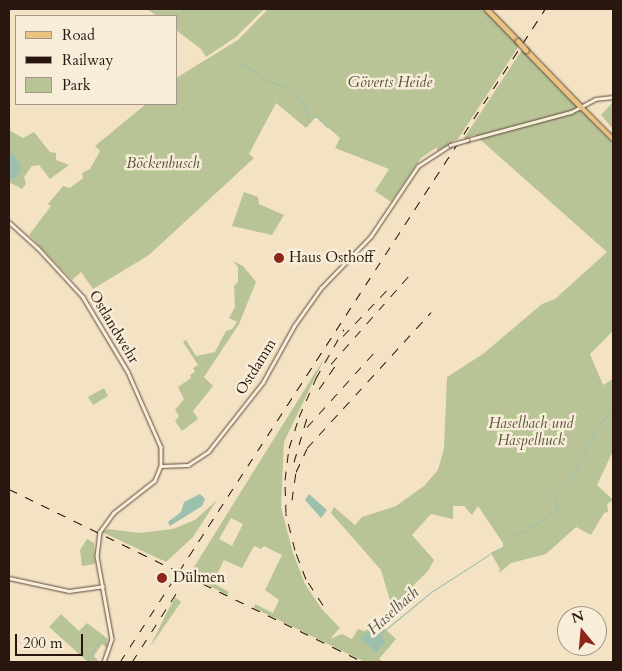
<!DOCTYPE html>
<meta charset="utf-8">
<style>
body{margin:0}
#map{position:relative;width:622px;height:671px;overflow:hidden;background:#f3e3c4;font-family:Cardo,serif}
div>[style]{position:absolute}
.green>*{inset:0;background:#b8c496}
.water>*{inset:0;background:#9dbfad}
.stream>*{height:1px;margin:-0.5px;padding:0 0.5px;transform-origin:0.5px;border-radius:0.5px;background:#9dbfad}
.roads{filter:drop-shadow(0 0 1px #5c493c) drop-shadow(0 0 1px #5c493c)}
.tertiary>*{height:2.5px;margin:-1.25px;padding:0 1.25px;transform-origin:1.25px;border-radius:1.25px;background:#f7edd9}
.primary>*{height:4px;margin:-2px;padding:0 2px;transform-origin:2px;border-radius:2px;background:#eac282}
.trunk>*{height:4.5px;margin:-2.25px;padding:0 2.25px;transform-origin:2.25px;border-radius:2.25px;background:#eac282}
.rail>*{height:1px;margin-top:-0.5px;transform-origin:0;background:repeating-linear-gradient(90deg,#29160e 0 9px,transparent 0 18px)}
.bridges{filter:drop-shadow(0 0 1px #5c493c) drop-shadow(0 0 1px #5c493c)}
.tertiary-bridge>*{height:2.5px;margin:-1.25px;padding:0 1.25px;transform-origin:1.25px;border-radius:1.25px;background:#f7edd9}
.trunk-bridge>*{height:4.5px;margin:-2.25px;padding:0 2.25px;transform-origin:2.25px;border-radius:2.25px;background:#eac282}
.dots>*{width:14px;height:14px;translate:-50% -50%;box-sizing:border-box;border:2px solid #f7edd9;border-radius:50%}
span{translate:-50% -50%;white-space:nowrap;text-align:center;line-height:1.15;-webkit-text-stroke:5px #f7edd9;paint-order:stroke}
.park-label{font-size:15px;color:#5b533e;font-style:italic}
.poi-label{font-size:15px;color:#29160e}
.left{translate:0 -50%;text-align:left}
.street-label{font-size:15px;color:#29160e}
.water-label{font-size:16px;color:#525146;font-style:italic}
.frame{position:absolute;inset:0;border:10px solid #29160e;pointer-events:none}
.legend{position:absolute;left:15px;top:15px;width:162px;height:90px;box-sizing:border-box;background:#f7edd9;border:1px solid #a59788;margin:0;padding:6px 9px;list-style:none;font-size:15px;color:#29160e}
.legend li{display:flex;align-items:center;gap:10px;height:25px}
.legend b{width:25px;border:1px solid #a59788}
.north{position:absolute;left:557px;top:606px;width:50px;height:50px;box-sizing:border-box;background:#f7edd9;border:1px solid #a59788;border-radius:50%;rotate:343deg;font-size:14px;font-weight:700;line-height:20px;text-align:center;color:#29160e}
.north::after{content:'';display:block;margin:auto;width:18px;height:22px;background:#8f2418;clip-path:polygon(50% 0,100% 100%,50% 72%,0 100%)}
.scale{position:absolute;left:15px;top:634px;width:68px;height:22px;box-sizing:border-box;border:2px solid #29160e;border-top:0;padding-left:6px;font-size:15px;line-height:18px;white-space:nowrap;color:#29160e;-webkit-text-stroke:4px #f7edd9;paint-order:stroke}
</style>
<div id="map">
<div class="green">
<div style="clip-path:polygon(147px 9px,264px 9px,236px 37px,206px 57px,201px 49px,176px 30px,176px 16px,157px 16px)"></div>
<div style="clip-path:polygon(268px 9px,491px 9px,522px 41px,458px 139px,449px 143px,449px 141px,447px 146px,437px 151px,437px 147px,421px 158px,391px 202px,375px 191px,389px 169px,335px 148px,340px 138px,316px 117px,306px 128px,276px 103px,249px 154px,254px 158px,149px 255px,93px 289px,81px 272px,72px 280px,29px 235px,51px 206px,48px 204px,63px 186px,70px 188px,83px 178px,82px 173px,90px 169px,100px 151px,95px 146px,146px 104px,176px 104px,176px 78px,238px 40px)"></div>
<div style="clip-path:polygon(522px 50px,613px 143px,613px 331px,590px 354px,603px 385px,613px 379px,613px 451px,597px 485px,613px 500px,607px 504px,608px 512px,604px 513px,591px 535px,576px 527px,546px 554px,511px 563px,499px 573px,500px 569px,491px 553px,503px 547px,503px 543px,478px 506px,472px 515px,464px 506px,453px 506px,453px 519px,431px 514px,412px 535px,434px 560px,428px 571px,392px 607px,381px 570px,331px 513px,334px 507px,355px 525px,362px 517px,396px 506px,424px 486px,438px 470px,444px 448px,447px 377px,483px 354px,542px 304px,555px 299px,607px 252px,475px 135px,464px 138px)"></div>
<div style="clip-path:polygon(613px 102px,613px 129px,601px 115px)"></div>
<div style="clip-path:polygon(9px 130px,23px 138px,34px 132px,50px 152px,56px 153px,56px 160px,69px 165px,50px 179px,39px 165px,32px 166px,24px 177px,26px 184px,22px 189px,9px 182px)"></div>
<div style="clip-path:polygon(244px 192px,258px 197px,259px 204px,284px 215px,272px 235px,232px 226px)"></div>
<div style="clip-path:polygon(233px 261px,243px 266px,256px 282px,239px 324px,204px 377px,213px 386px,193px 411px,198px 419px,182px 431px,175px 421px,179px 416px,175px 410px,184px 399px,178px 387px,191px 378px,190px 375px,195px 372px,193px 368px,198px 365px,183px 342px,186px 340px,196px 356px,215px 352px,226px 331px,232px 329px,237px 322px,229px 318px,235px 307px,234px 286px,238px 282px,238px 267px)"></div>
<div style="clip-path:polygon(evenodd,325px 357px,284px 442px,281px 507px,293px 553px,305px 584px,321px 608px,340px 628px,330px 639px,342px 634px,352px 639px,358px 629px,364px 631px,374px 627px,381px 631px,384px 628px,396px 639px,379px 659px,384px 662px,365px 662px,254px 608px,255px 604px,273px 613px,279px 600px,265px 590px,282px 555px,264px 546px,261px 549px,254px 546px,242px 568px,224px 560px,213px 583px,229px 592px,227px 595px,189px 575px,325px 357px,231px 518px,243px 524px,232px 546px,219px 539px,231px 518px,325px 357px,374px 633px,386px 641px,378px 652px,367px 644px,369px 634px,374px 633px)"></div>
<div style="clip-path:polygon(104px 388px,108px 396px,93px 405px,88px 397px)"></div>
<div style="clip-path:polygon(217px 500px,193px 537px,166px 562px,102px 532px,108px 529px,139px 533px,173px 529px,195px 520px)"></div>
<div style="clip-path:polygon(87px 539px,94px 543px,95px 564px,82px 566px,80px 550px)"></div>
<div style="clip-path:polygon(175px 597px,181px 602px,150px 647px,166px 614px)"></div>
<div style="clip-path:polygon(61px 614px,79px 631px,87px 623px,108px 639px,107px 648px,102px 644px,94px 656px,99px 662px,88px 662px,49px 627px)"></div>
</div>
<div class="water">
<div style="clip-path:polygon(13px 153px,21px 165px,19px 174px,13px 179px,9px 178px,9px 154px)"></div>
<div style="clip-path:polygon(200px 494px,205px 499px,202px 506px,170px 526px,168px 522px,181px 512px,184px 502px)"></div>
<div style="clip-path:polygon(309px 494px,327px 510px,321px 518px,305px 500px)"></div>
<div style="clip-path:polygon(378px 632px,386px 642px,377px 653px,360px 638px,366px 633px)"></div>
</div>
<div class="stream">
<div style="left:239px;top:61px;width:29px;rotate:35deg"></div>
<div style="left:263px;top:78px;width:34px;rotate:24deg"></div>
<div style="left:294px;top:92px;width:12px;rotate:48deg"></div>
<div style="left:302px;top:101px;width:16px;rotate:68deg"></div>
<div style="left:308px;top:116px;width:9px;rotate:6deg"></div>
<div style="left:317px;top:117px;width:14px;rotate:45deg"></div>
<div style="left:505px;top:547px;width:8px;rotate:-76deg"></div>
<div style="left:507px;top:539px;width:24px;rotate:-24deg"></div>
<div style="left:529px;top:529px;width:35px;rotate:-35deg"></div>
<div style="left:558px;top:509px;width:12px;rotate:-110deg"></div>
<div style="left:554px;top:498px;width:5px;rotate:-68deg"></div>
<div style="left:556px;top:493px;width:23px;rotate:-45deg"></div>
<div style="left:572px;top:477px;width:56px;rotate:-63.4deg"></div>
<div style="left:597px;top:427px;width:24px;rotate:-48deg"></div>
<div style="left:491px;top:553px;width:13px;rotate:-27deg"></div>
<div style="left:431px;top:592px;width:70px;rotate:-32.8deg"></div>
<div style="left:380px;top:634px;width:65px;rotate:-39.4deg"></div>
<div style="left:87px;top:659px;width:28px;rotate:-55deg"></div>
</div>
<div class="roads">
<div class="tertiary">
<div style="left:467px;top:140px;width:108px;rotate:-15.1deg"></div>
<div style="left:571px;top:112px;width:27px;rotate:-28deg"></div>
<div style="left:595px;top:99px;width:18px;rotate:-6deg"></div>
<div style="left:9px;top:222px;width:39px;rotate:42deg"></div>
<div style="left:38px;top:248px;width:67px;rotate:47.4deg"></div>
<div style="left:83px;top:297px;width:87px;rotate:59deg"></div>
<div style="left:128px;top:372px;width:82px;rotate:66.3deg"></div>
<div style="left:161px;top:447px;width:19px;rotate:90deg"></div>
<div style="left:161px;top:466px;width:16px;rotate:112deg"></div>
<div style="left:155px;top:481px;width:52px;rotate:142deg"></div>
<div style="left:114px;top:513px;width:24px;rotate:126deg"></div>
<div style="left:100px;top:532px;width:24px;rotate:97deg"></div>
<div style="left:97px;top:556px;width:84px;rotate:79.8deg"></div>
<div style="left:112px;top:639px;width:24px;rotate:109deg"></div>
<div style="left:161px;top:466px;width:27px;rotate:-2deg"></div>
<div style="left:188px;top:465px;width:24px;rotate:-33deg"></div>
<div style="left:208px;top:452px;width:89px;rotate:-51.8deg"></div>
<div style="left:263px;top:382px;width:64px;rotate:-61deg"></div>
<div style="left:294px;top:326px;width:47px;rotate:-54.6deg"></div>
<div style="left:321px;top:288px;width:72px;rotate:-46.1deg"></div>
<div style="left:371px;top:236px;width:84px;rotate:-56.1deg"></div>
<div style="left:418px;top:166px;width:38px;rotate:-33deg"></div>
<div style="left:9px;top:578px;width:61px;rotate:12.2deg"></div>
<div style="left:69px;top:591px;width:34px;rotate:-8deg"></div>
</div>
<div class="primary">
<div style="left:581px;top:107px;width:45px;rotate:45deg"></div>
</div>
<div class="trunk">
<div style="left:487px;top:9px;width:45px;rotate:45.9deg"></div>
<div style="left:526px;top:50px;width:79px;rotate:46deg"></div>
</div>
</div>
<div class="rail">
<div style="left:343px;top:336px;width:64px;rotate:-46.3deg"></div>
<div style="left:331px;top:364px;width:125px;rotate:-48.6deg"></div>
<div style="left:319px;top:389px;width:35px;rotate:-55deg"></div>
<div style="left:307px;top:427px;width:108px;rotate:-48deg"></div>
<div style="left:294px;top:462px;width:50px;rotate:-73.7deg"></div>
<div style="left:9px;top:489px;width:394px;rotate:26deg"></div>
<div style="left:292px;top:500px;width:28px;rotate:-82deg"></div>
<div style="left:296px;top:472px;width:26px;rotate:-65deg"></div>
<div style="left:307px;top:448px;width:184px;rotate:-47.6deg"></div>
<div style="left:323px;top:605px;width:31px;rotate:-123deg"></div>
<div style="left:306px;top:579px;width:31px;rotate:-111deg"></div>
<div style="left:295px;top:550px;width:38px;rotate:-104deg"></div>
<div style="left:286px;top:513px;width:33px;rotate:-92deg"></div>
<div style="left:285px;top:480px;width:32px;rotate:-83deg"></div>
<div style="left:289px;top:448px;width:33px;rotate:-72deg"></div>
<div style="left:299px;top:417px;width:43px;rotate:-66.4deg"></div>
<div style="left:316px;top:378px;width:56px;rotate:-60.3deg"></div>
<div style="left:120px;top:662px;width:779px;rotate:-56.94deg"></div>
<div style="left:132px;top:662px;width:83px;rotate:-57.3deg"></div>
</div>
<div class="bridges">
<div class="tertiary-bridge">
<div style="left:450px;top:145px;width:18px;rotate:-16deg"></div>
</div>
<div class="trunk-bridge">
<div style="left:518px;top:41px;width:12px;rotate:48deg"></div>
</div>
</div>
<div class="dots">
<div style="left:279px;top:258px;background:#8f2418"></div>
<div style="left:162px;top:578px;background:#8f2418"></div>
</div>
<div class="park-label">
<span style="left:390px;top:83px">Göverts Heide</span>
<span style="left:163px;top:164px">Böckenbusch</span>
<span style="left:531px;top:432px">Haselbach und<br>Haspelhuck</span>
</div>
<div class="poi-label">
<span class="left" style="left:289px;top:258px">Haus Osthoff</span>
<span class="left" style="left:173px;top:578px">Dülmen</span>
</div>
<div class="street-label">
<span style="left:114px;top:327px;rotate:59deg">Ostlandwehr</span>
<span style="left:256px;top:367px;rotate:-58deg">Ostdamm</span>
</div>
<div class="water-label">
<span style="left:393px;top:611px;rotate:-42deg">Haselbach</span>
</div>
<div class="frame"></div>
<ul class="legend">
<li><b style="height:6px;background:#eac282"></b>Road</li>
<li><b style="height:6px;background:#29160e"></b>Railway</li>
<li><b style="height:14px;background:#b8c496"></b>Park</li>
</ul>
<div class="north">N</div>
<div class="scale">200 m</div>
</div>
